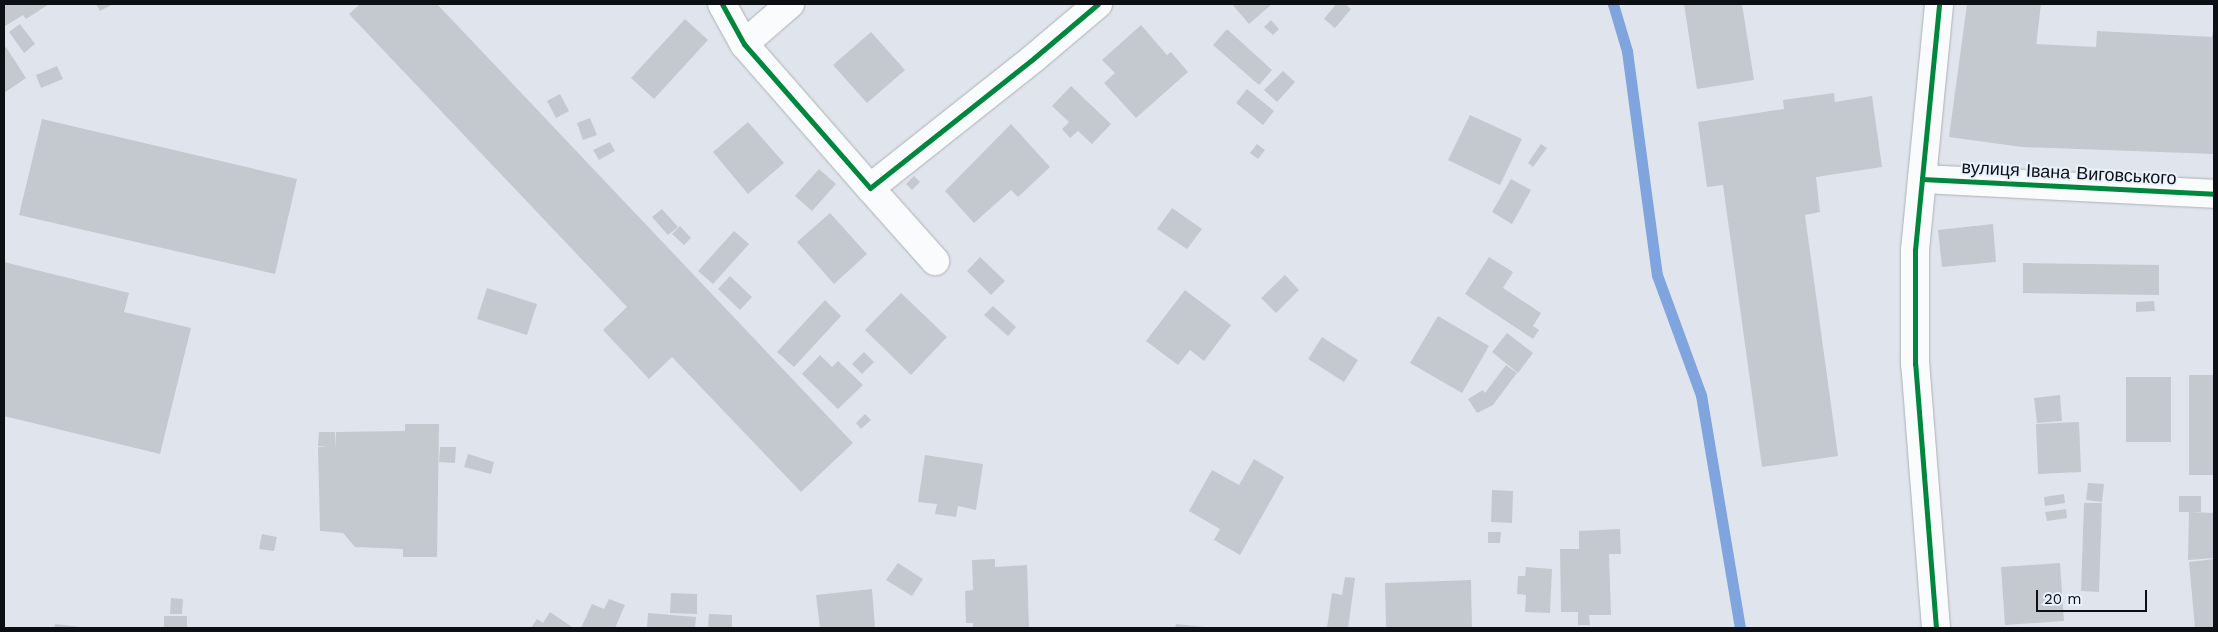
<!DOCTYPE html>
<meta charset="utf-8">
<style>
body{margin:0}
#map{position:relative;width:2218px;height:632px;overflow:hidden;background:#e0e5ed;font-family:"Work Sans",sans-serif}
div>[style]{position:absolute}
.stream>*{height:11px;margin:-5.5px;padding:0 5.5px;transform-origin:5.5px;border-radius:5.5px;background:#80a4dd}
.building>*{inset:0;background:#c4c8cf}
.roads{filter:drop-shadow(0 0 1px #acb1b7) drop-shadow(0 0 1px #acb1b7)}
.minor>*{height:28px;margin:-14px;padding:0 14px;transform-origin:14px;border-radius:14px;background:#fafbfc}
.cycleway>*{height:5px;margin:-2.5px;padding:0 2.5px;transform-origin:2.5px;border-radius:2.5px;background:#00873e}
span{translate:-50% -50%;white-space:nowrap;text-align:center;line-height:1.15;-webkit-text-stroke:4px #e9f1fd;paint-order:stroke}
.street-label{font-size:18px;color:#0c0f14}
.frame{position:absolute;inset:0;border:5px solid #0c0f14;pointer-events:none}
.scale{position:absolute;left:2036px;top:590px;width:111px;height:22px;box-sizing:border-box;border:2px solid #0c0f14;border-top:0;padding-left:6px;font-size:15px;line-height:18px;white-space:nowrap;color:#0c0f14;-webkit-text-stroke:4px #e9f1fd;paint-order:stroke}
</style>
<div id="map">
<div class="stream">
<div style="left:1613px;top:4px;width:49px;rotate:73.4deg"></div>
<div style="left:1627px;top:51px;width:226px;rotate:82.4deg"></div>
<div style="left:1657px;top:275px;width:128px;rotate:69.9deg"></div>
<div style="left:1701px;top:395px;width:236px;rotate:80.5deg"></div>
</div>
<div class="building">
<div style="clip-path:polygon(4px 4px,49px 4px,26px 19px,23px 15px,5px 26px)"></div>
<div style="clip-path:polygon(96px 4px,113px 4px,100px 11px)"></div>
<div style="clip-path:polygon(360px 4px,437px 4px,853px 443px,801px 492px,672px 357px,649px 379px,603px 330px,627px 307px,349px 14px)"></div>
<div style="clip-path:polygon(1232px 4px,1272px 4px,1249px 24px)"></div>
<div style="clip-path:polygon(1336px 4px,1345px 4px,1351px 9px,1335px 28px,1324px 19px)"></div>
<div style="clip-path:polygon(1684px 4px,1742px 4px,1754px 80px,1697px 89px)"></div>
<div style="clip-path:polygon(1967px 4px,2041px 4px,2035px 55px,2036px 44px,2096px 47px,2097px 31px,2212px 37px,2214px 22px,2214px 154px,2022px 147px,1949px 137px)"></div>
<div style="clip-path:polygon(685px 19px,708px 40px,654px 99px,631px 78px)"></div>
<div style="clip-path:polygon(1271px 20px,1279px 29px,1273px 35px,1264px 27px)"></div>
<div style="clip-path:polygon(20px 24px,35px 44px,24px 53px,9px 32px)"></div>
<div style="clip-path:polygon(1141px 25px,1167px 55px,1171px 52px,1188px 72px,1136px 118px,1104px 83px,1115px 73px,1102px 60px)"></div>
<div style="clip-path:polygon(1227px 29px,1272px 70px,1259px 85px,1213px 45px)"></div>
<div style="clip-path:polygon(871px 32px,905px 70px,867px 103px,833px 65px)"></div>
<div style="clip-path:polygon(6px 47px,26px 78px,4px 93px,4px 49px)"></div>
<div style="clip-path:polygon(57px 66px,63px 79px,41px 88px,36px 75px)"></div>
<div style="clip-path:polygon(1283px 71px,1295px 82px,1277px 102px,1264px 90px)"></div>
<div style="clip-path:polygon(1071px 86px,1111px 124px,1092px 144px,1078px 131px,1070px 138px,1062px 129px,1069px 122px,1052px 106px)"></div>
<div style="clip-path:polygon(1247px 89px,1274px 111px,1263px 125px,1236px 103px)"></div>
<div style="clip-path:polygon(1834px 93px,1835px 102px,1872px 96px,1882px 167px,1816px 177px,1820px 212px,1805px 215px,1838px 456px,1762px 467px,1723px 185px,1707px 187px,1698px 122px,1784px 109px,1783px 100px)"></div>
<div style="clip-path:polygon(560px 94px,569px 111px,556px 118px,547px 101px)"></div>
<div style="clip-path:polygon(1470px 115px,1522px 139px,1500px 185px,1448px 160px)"></div>
<div style="clip-path:polygon(590px 118px,597px 135px,583px 140px,577px 123px)"></div>
<div style="clip-path:polygon(42px 119px,297px 179px,275px 274px,19px 215px)"></div>
<div style="clip-path:polygon(748px 122px,784px 163px,748px 194px,713px 152px)"></div>
<div style="clip-path:polygon(1011px 124px,1050px 167px,1018px 197px,1011px 190px,974px 223px,945px 191px)"></div>
<div style="clip-path:polygon(610px 142px,615px 151px,599px 160px,593px 150px)"></div>
<div style="clip-path:polygon(1257px 144px,1265px 150px,1258px 159px,1250px 153px)"></div>
<div style="clip-path:polygon(1541px 144px,1547px 148px,1533px 167px,1528px 163px)"></div>
<div style="clip-path:polygon(819px 169px,836px 184px,812px 211px,795px 196px)"></div>
<div style="clip-path:polygon(914px 176px,920px 182px,912px 190px,906px 184px)"></div>
<div style="clip-path:polygon(1511px 179px,1531px 190px,1512px 224px,1492px 212px)"></div>
<div style="clip-path:polygon(1172px 208px,1202px 229px,1187px 249px,1157px 229px)"></div>
<div style="clip-path:polygon(662px 209px,678px 227px,668px 235px,652px 217px)"></div>
<div style="clip-path:polygon(830px 213px,867px 254px,834px 284px,797px 242px)"></div>
<div style="clip-path:polygon(1993px 224px,1996px 262px,1942px 267px,1938px 230px)"></div>
<div style="clip-path:polygon(680px 226px,691px 238px,684px 245px,672px 234px)"></div>
<div style="clip-path:polygon(734px 231px,749px 244px,713px 284px,698px 271px)"></div>
<div style="clip-path:polygon(980px 257px,1005px 281px,991px 295px,967px 271px)"></div>
<div style="clip-path:polygon(1489px 257px,1513px 272px,1503px 288px,1541px 313px,1533px 326px,1539px 330px,1533px 339px,1465px 294px)"></div>
<div style="clip-path:polygon(4px 262px,129px 293px,124px 312px,191px 328px,160px 454px,4px 416px)"></div>
<div style="clip-path:polygon(2023px 263px,2159px 265px,2159px 295px,2023px 293px)"></div>
<div style="clip-path:polygon(1285px 275px,1299px 290px,1276px 313px,1261px 298px)"></div>
<div style="clip-path:polygon(730px 276px,752px 297px,740px 310px,718px 289px)"></div>
<div style="clip-path:polygon(487px 288px,537px 304px,527px 335px,477px 319px)"></div>
<div style="clip-path:polygon(1185px 290px,1231px 325px,1204px 361px,1190px 350px,1178px 365px,1146px 341px)"></div>
<div style="clip-path:polygon(901px 293px,947px 337px,911px 375px,865px 330px)"></div>
<div style="clip-path:polygon(825px 300px,841px 316px,794px 367px,777px 352px)"></div>
<div style="clip-path:polygon(2154px 301px,2155px 311px,2136px 312px,2136px 302px)"></div>
<div style="clip-path:polygon(993px 306px,1016px 327px,1008px 336px,984px 315px)"></div>
<div style="clip-path:polygon(1438px 316px,1489px 346px,1462px 393px,1410px 363px)"></div>
<div style="clip-path:polygon(1507px 333px,1533px 353px,1518px 373px,1492px 352px)"></div>
<div style="clip-path:polygon(1322px 337px,1358px 360px,1344px 382px,1308px 359px)"></div>
<div style="clip-path:polygon(864px 352px,874px 362px,862px 374px,852px 364px)"></div>
<div style="clip-path:polygon(820px 355px,832px 367px,838px 361px,863px 385px,838px 409px,802px 374px)"></div>
<div style="clip-path:polygon(1506px 365px,1517px 373px,1493px 405px,1477px 413px,1468px 399px,1483px 390px,1485px 393px)"></div>
<div style="clip-path:polygon(2189px 375px,2214px 375px,2214px 475px,2189px 475px)"></div>
<div style="clip-path:polygon(2126px 377px,2171px 377px,2171px 442px,2126px 442px)"></div>
<div style="clip-path:polygon(2060px 395px,2062px 421px,2037px 423px,2034px 398px)"></div>
<div style="clip-path:polygon(865px 414px,871px 420px,861px 429px,856px 423px)"></div>
<div style="clip-path:polygon(2079px 422px,2081px 472px,2038px 474px,2036px 424px)"></div>
<div style="clip-path:polygon(405px 424px,439px 424px,437px 557px,403px 557px,403px 549px,355px 547px,343px 533px,320px 531px,318px 447px,329px 446px,318px 446px,319px 432px,335px 432px,336px 450px,336px 432px,405px 431px)"></div>
<div style="clip-path:polygon(440px 447px,456px 447px,455px 463px,439px 462px)"></div>
<div style="clip-path:polygon(468px 454px,494px 462px,491px 474px,464px 467px)"></div>
<div style="clip-path:polygon(925px 455px,983px 464px,976px 510px,958px 506px,956px 517px,935px 514px,937px 504px,918px 502px)"></div>
<div style="clip-path:polygon(1254px 459px,1284px 477px,1240px 555px,1214px 540px,1220px 529px,1189px 511px,1212px 470px,1239px 485px)"></div>
<div style="clip-path:polygon(2088px 483px,2104px 484px,2102px 502px,2086px 500px)"></div>
<div style="clip-path:polygon(1492px 490px,1513px 491px,1512px 523px,1491px 522px)"></div>
<div style="clip-path:polygon(2064px 494px,2065px 503px,2045px 506px,2044px 497px)"></div>
<div style="clip-path:polygon(2179px 496px,2201px 496px,2201px 512px,2179px 512px)"></div>
<div style="clip-path:polygon(2084px 503px,2102px 503px,2099px 592px,2081px 591px)"></div>
<div style="clip-path:polygon(2066px 509px,2067px 518px,2047px 521px,2045px 512px)"></div>
<div style="clip-path:polygon(2189px 512px,2214px 513px,2214px 558px,2188px 560px)"></div>
<div style="clip-path:polygon(1620px 529px,1621px 554px,1609px 554px,1611px 615px,1589px 615px,1590px 625px,1578px 625px,1578px 612px,1561px 612px,1560px 549px,1579px 549px,1579px 531px)"></div>
<div style="clip-path:polygon(1488px 532px,1501px 532px,1500px 543px,1488px 543px)"></div>
<div style="clip-path:polygon(262px 534px,277px 537px,274px 551px,259px 549px)"></div>
<div style="clip-path:polygon(995px 559px,995px 567px,1027px 565px,1029px 628px,973px 628px,973px 623px,966px 623px,965px 591px,973px 590px,972px 560px)"></div>
<div style="clip-path:polygon(2214px 559px,2214px 628px,2195px 628px,2189px 562px)"></div>
<div style="clip-path:polygon(898px 563px,923px 579px,912px 596px,886px 580px)"></div>
<div style="clip-path:polygon(2060px 563px,2064px 621px,2005px 625px,2001px 567px)"></div>
<div style="clip-path:polygon(1526px 567px,1552px 569px,1550px 613px,1525px 612px,1526px 595px,1517px 594px,1518px 576px,1525px 576px)"></div>
<div style="clip-path:polygon(1345px 577px,1355px 578px,1348px 628px,1327px 628px,1332px 593px,1342px 595px)"></div>
<div style="clip-path:polygon(1471px 580px,1472px 628px,1386px 628px,1385px 583px)"></div>
<div style="clip-path:polygon(872px 589px,875px 628px,820px 628px,816px 595px)"></div>
<div style="clip-path:polygon(671px 593px,697px 594px,697px 614px,670px 613px)"></div>
<div style="clip-path:polygon(171px 598px,183px 599px,182px 614px,170px 614px)"></div>
<div style="clip-path:polygon(609px 599px,625px 605px,615px 628px,581px 628px,592px 604px,604px 609px)"></div>
<div style="clip-path:polygon(550px 612px,572px 627px,571px 628px,531px 628px,537px 619px,543px 623px)"></div>
<div style="clip-path:polygon(648px 613px,696px 617px,695px 628px,647px 628px)"></div>
<div style="clip-path:polygon(709px 614px,732px 615px,732px 628px,708px 628px)"></div>
<div style="clip-path:polygon(164px 616px,187px 616px,187px 628px,164px 628px)"></div>
<div style="clip-path:polygon(55px 624px,81px 627px,81px 628px,54px 628px)"></div>
<div style="clip-path:polygon(1176px 624px,1205px 627px,1205px 628px,1175px 628px)"></div>
</div>
<div class="roads">
<div class="minor">
<div style="left:722px;top:4px;width:46px;rotate:61.2deg"></div>
<div style="left:744px;top:44px;width:191px;rotate:48.8deg"></div>
<div style="left:870px;top:188px;width:209px;rotate:-38.4deg"></div>
<div style="left:1034px;top:58px;width:84px;rotate:-40.2deg"></div>
<div style="left:744px;top:44px;width:61px;rotate:-41deg"></div>
<div style="left:1922px;top:179px;width:292px;rotate:2.9deg"></div>
<div style="left:870px;top:188px;width:98px;rotate:48.3deg"></div>
<div style="left:1936px;top:628px;width:265px;rotate:-94.5deg"></div>
<div style="left:1915px;top:364px;width:114px;rotate:-90deg"></div>
<div style="left:1915px;top:250px;width:247px;rotate:-84.4deg"></div>
</div>
</div>
<div class="cycleway">
<div style="left:722px;top:4px;width:46px;rotate:61.2deg"></div>
<div style="left:744px;top:44px;width:191px;rotate:48.8deg"></div>
<div style="left:870px;top:188px;width:209px;rotate:-38.4deg"></div>
<div style="left:1034px;top:58px;width:84px;rotate:-40.2deg"></div>
<div style="left:1922px;top:179px;width:292px;rotate:2.9deg"></div>
<div style="left:1936px;top:628px;width:265px;rotate:-94.5deg"></div>
<div style="left:1915px;top:364px;width:114px;rotate:-90deg"></div>
<div style="left:1915px;top:250px;width:247px;rotate:-84.4deg"></div>
</div>
<div class="street-label">
<span style="left:2069px;top:173px;rotate:3deg">вулиця Івана Виговського</span>
</div>
<div class="frame"></div>
<div class="scale">20 m</div>
</div>
